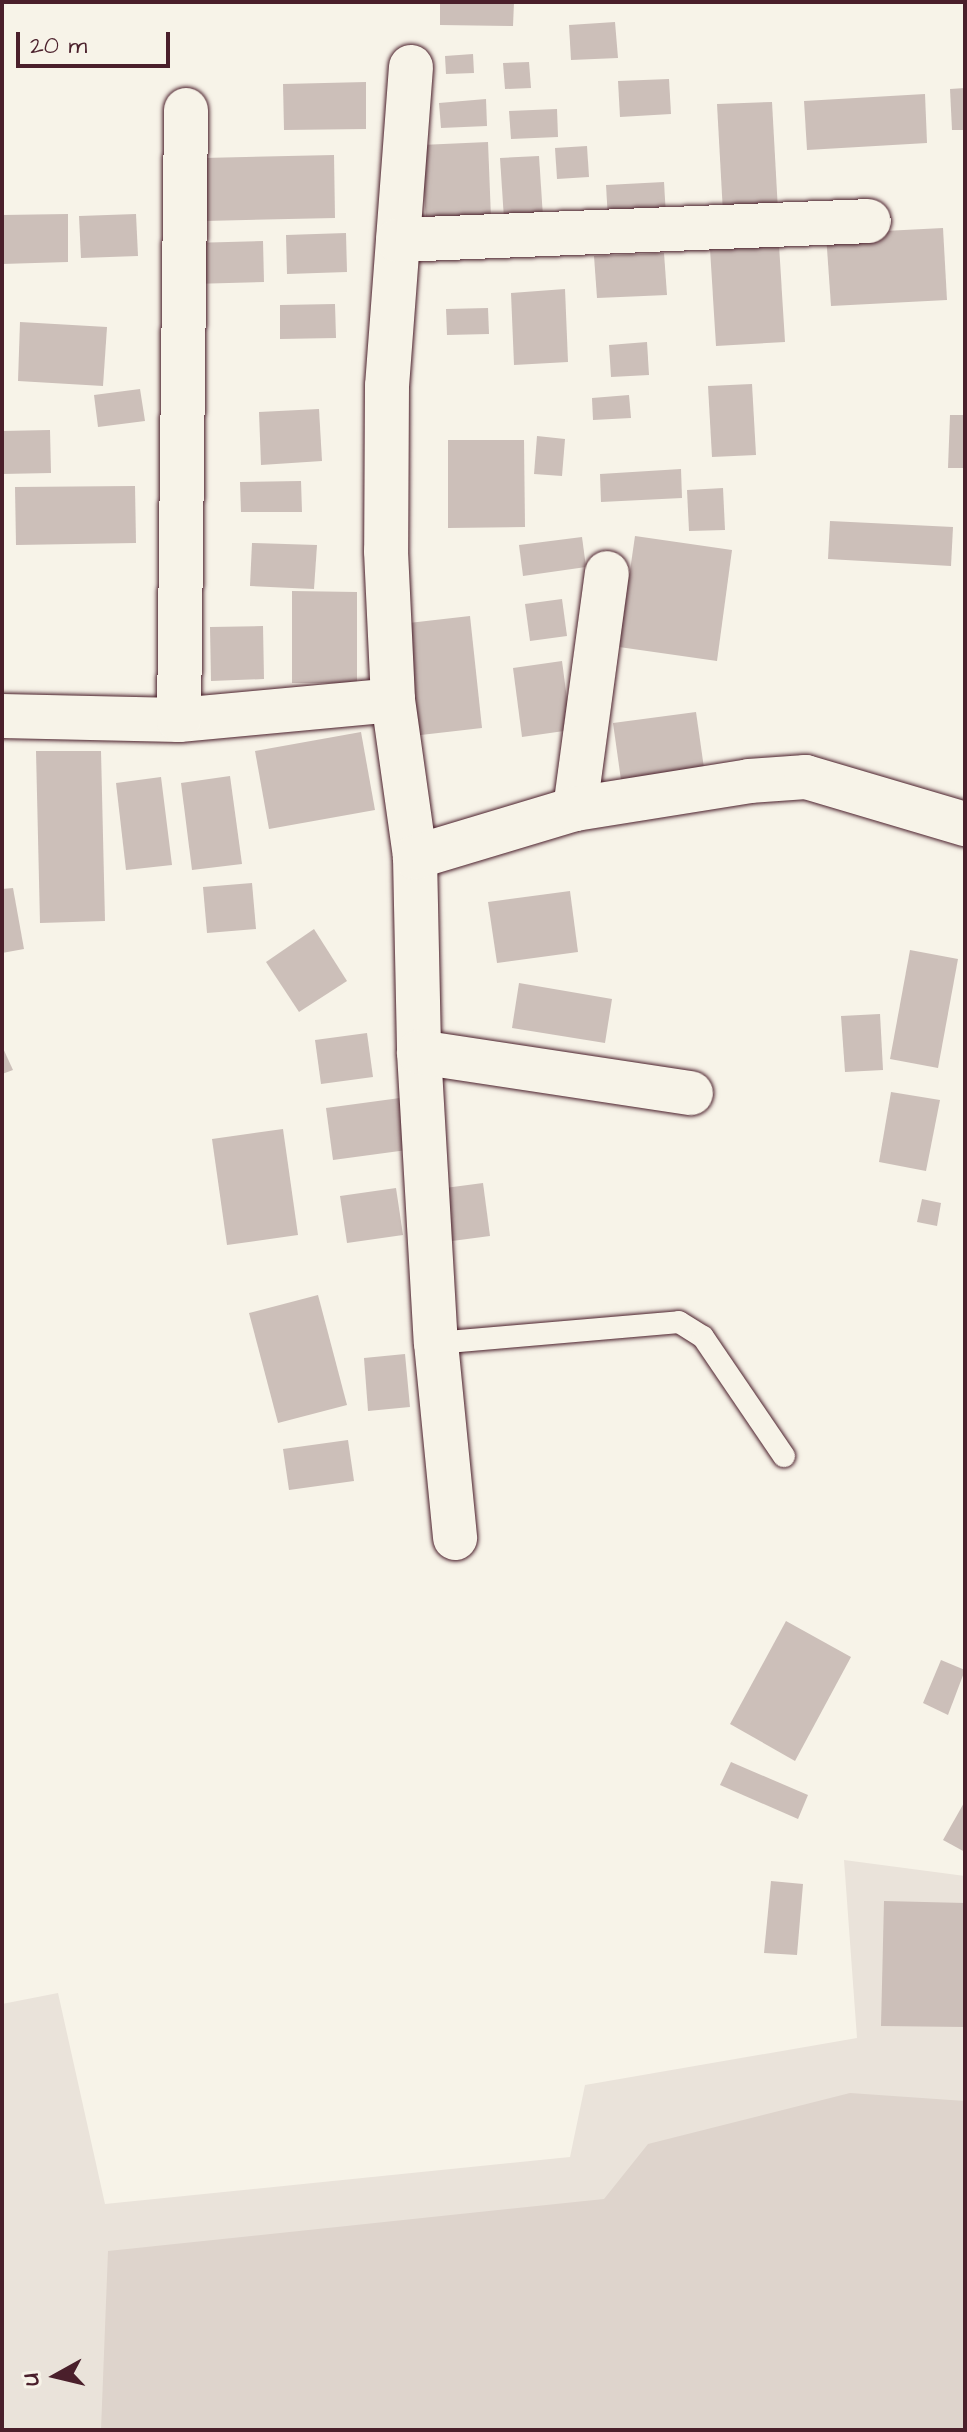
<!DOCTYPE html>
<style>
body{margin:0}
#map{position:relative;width:967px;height:2432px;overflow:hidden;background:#f7f3e8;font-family:"Architects Daughter",sans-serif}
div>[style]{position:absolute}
.built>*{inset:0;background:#eae3da}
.green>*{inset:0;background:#ded4cc}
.building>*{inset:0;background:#ccbfb9}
.roads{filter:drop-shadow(0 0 2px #4a1f2b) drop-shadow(0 0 2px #4a1f2b)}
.lane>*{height:22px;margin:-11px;padding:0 11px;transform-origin:11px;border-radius:11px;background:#f7f3e8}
.street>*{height:44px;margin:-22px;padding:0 22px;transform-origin:22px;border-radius:22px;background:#f7f3e8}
span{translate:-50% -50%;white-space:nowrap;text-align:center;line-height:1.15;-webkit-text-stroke:8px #f7f3e8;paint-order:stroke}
.frame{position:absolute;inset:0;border:4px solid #4a1f2b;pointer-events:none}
.north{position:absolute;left:16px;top:2336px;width:80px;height:80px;-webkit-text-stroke:6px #f7f3e8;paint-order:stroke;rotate:262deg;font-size:22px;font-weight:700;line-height:32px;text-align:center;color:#4a1f2b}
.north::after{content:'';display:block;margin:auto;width:28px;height:36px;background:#4a1f2b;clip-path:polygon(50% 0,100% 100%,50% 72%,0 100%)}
.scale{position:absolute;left:16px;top:32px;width:154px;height:36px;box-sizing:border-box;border:4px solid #4a1f2b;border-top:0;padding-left:10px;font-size:24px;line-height:28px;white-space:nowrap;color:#4a1f2b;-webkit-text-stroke:6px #f7f3e8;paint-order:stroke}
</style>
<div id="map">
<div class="built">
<div style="clip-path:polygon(844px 1860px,965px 1876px,965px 2430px,2px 2430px,2px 2004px,58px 1993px,105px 2204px,570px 2157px,585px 2085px,857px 2038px)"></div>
</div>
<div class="green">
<div style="clip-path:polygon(850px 2093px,965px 2101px,965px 2430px,101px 2430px,108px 2251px,604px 2199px,648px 2144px)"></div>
</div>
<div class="building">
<div style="clip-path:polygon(440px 2px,514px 2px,513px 26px,440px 25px)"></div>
<div style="clip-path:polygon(615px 22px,618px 58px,571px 60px,569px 25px)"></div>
<div style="clip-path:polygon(473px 54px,474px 73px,446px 74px,445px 56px)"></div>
<div style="clip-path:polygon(529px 62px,531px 88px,505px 89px,503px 63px)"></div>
<div style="clip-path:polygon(669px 79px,671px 114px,620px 117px,618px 81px)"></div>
<div style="clip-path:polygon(366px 82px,366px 129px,284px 130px,283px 84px)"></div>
<div style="clip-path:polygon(965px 88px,965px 130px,952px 130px,950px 89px)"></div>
<div style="clip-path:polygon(925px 94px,927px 143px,807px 150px,804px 101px)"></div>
<div style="clip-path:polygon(486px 99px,487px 126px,441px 128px,439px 103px)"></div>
<div style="clip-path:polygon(772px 102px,778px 211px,723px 213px,717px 104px)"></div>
<div style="clip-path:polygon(557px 109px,558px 137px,511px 139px,509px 111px)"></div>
<div style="clip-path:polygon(488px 142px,491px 218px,426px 221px,421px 145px)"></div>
<div style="clip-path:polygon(587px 146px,589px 177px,557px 179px,555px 148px)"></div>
<div style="clip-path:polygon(334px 155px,335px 218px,205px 221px,203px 158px)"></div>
<div style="clip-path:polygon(539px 156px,543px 217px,504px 219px,500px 158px)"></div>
<div style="clip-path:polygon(664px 182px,666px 216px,608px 219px,606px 185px)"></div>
<div style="clip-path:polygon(68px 214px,68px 262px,2px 264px,2px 215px)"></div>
<div style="clip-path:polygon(136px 214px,138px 256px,81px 258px,79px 216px)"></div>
<div style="clip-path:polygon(943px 228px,947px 300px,831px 306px,826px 234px)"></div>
<div style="clip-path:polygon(346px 233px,347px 272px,287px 274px,286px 235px)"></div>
<div style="clip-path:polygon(263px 241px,264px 282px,192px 284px,191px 243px)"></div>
<div style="clip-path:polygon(779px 245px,785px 342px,716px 346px,710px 249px)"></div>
<div style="clip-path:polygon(664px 253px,667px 295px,597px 298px,594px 256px)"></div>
<div style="clip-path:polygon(565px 289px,568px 362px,514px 365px,511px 293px)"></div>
<div style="clip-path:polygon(335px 304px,336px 338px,280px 339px,280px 305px)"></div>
<div style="clip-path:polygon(488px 308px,489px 334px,447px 335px,446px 309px)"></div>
<div style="clip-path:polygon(20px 322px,107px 327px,103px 386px,18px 381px)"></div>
<div style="clip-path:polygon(647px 342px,649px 375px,611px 377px,609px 345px)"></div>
<div style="clip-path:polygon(752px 384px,756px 455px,712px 457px,708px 386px)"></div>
<div style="clip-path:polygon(140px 389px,145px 421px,98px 427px,94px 395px)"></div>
<div style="clip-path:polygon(629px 395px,631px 418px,593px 420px,592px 398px)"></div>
<div style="clip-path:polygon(319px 409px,322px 461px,261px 465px,259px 412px)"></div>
<div style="clip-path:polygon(950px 415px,965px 415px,965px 468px,948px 468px)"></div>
<div style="clip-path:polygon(50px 430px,51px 473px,2px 474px,2px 431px)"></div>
<div style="clip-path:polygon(537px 436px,565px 439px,562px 476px,534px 474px)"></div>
<div style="clip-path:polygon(448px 440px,524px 440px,525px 527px,448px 528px)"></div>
<div style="clip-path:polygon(681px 469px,682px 498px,601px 502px,600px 474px)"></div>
<div style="clip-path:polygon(301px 481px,302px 512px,241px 512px,240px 482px)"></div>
<div style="clip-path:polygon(135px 486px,136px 543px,16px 545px,15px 487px)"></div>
<div style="clip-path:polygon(723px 488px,725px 530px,689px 531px,687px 490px)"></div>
<div style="clip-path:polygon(830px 521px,953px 527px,951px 566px,828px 559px)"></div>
<div style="clip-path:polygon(635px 536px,732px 550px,717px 661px,619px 647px)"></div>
<div style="clip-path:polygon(582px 537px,586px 567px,523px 576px,519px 545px)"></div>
<div style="clip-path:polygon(252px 543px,317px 545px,314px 589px,250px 586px)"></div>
<div style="clip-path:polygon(292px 591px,357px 592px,357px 683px,292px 683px)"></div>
<div style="clip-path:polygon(562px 599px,567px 636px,530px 641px,525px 604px)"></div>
<div style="clip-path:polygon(470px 616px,482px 728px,412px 736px,400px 624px)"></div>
<div style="clip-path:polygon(263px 626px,264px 679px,211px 681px,210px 627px)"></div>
<div style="clip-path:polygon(562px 661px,571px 730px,522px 737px,513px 668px)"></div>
<div style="clip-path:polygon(696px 712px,704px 768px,621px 780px,613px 723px)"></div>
<div style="clip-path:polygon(361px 732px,375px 810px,269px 829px,255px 751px)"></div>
<div style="clip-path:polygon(36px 751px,101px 751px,105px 921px,40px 923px)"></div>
<div style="clip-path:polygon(230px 776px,242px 864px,192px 870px,181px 783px)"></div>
<div style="clip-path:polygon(161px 777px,172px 865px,126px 870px,116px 783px)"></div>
<div style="clip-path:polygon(252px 883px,256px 929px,207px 933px,203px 887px)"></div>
<div style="clip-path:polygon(13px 888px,24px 949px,2px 953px,2px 889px)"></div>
<div style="clip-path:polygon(570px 891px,578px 952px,497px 963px,488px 902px)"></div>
<div style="clip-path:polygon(314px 929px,347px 981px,299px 1012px,266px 962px)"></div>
<div style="clip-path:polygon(910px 950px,958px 959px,938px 1068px,890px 1059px)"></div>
<div style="clip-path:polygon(519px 983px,612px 999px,605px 1043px,512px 1028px)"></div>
<div style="clip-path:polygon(880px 1014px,883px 1070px,845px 1072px,841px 1016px)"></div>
<div style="clip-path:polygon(367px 1033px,373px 1077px,321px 1084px,315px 1040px)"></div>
<div style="clip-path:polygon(2px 1046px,13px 1070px,2px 1074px)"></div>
<div style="clip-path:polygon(891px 1092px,940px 1100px,926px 1171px,879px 1162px)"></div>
<div style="clip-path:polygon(400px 1098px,407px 1150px,333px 1160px,326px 1108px)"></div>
<div style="clip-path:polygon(283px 1129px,298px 1235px,227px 1245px,212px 1139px)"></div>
<div style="clip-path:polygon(483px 1183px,490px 1236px,452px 1241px,445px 1188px)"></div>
<div style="clip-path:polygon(396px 1188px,403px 1235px,347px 1243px,340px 1196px)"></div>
<div style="clip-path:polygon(922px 1199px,941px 1203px,937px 1226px,917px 1222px)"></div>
<div style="clip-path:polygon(318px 1295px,347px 1405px,278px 1423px,249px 1313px)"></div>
<div style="clip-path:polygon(405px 1354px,410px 1407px,368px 1411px,364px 1358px)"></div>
<div style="clip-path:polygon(348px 1440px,354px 1481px,289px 1490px,283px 1449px)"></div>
<div style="clip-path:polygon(786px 1621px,851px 1657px,795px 1761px,730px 1724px)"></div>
<div style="clip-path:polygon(941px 1660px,965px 1670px,948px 1715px,923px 1703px)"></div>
<div style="clip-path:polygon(731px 1762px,808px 1795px,798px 1819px,720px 1785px)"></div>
<div style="clip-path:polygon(965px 1801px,965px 1852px,943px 1840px)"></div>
<div style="clip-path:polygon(771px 1881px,803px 1884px,797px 1955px,764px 1953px)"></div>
<div style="clip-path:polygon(884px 1901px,965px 1903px,965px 2027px,881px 2026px)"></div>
</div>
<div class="roads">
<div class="lane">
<div style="left:436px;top:1343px;width:244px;rotate:-4.9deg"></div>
<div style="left:679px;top:1322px;width:28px;rotate:32deg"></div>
<div style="left:703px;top:1337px;width:144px;rotate:55.8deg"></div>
</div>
<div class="street">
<div style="left:411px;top:67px;width:320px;rotate:94.3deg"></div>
<div style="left:387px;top:386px;width:165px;rotate:90.3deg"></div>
<div style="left:386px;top:551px;width:149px;rotate:87.3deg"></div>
<div style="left:393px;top:700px;width:159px;rotate:82deg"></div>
<div style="left:415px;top:857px;width:195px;rotate:88.8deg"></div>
<div style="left:419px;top:1052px;width:291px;rotate:86.7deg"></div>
<div style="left:436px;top:1343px;width:196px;rotate:84.4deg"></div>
<div style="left:398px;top:240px;width:471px;rotate:-2.3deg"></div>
<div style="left:2px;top:716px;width:177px;rotate:1.3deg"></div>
<div style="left:179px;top:720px;width:215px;rotate:-5.3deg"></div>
<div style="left:179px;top:720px;width:610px;rotate:-89.34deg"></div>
<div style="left:575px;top:809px;width:238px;rotate:-82.3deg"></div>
<div style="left:415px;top:857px;width:167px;rotate:-16.7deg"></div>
<div style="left:575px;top:809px;width:176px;rotate:-9.1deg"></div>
<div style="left:749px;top:781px;width:57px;rotate:-4deg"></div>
<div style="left:806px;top:777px;width:166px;rotate:16.5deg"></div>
<div style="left:419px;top:1052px;width:275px;rotate:8.6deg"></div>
</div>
</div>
<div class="frame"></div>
<div class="north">U</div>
<div class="scale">20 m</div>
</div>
